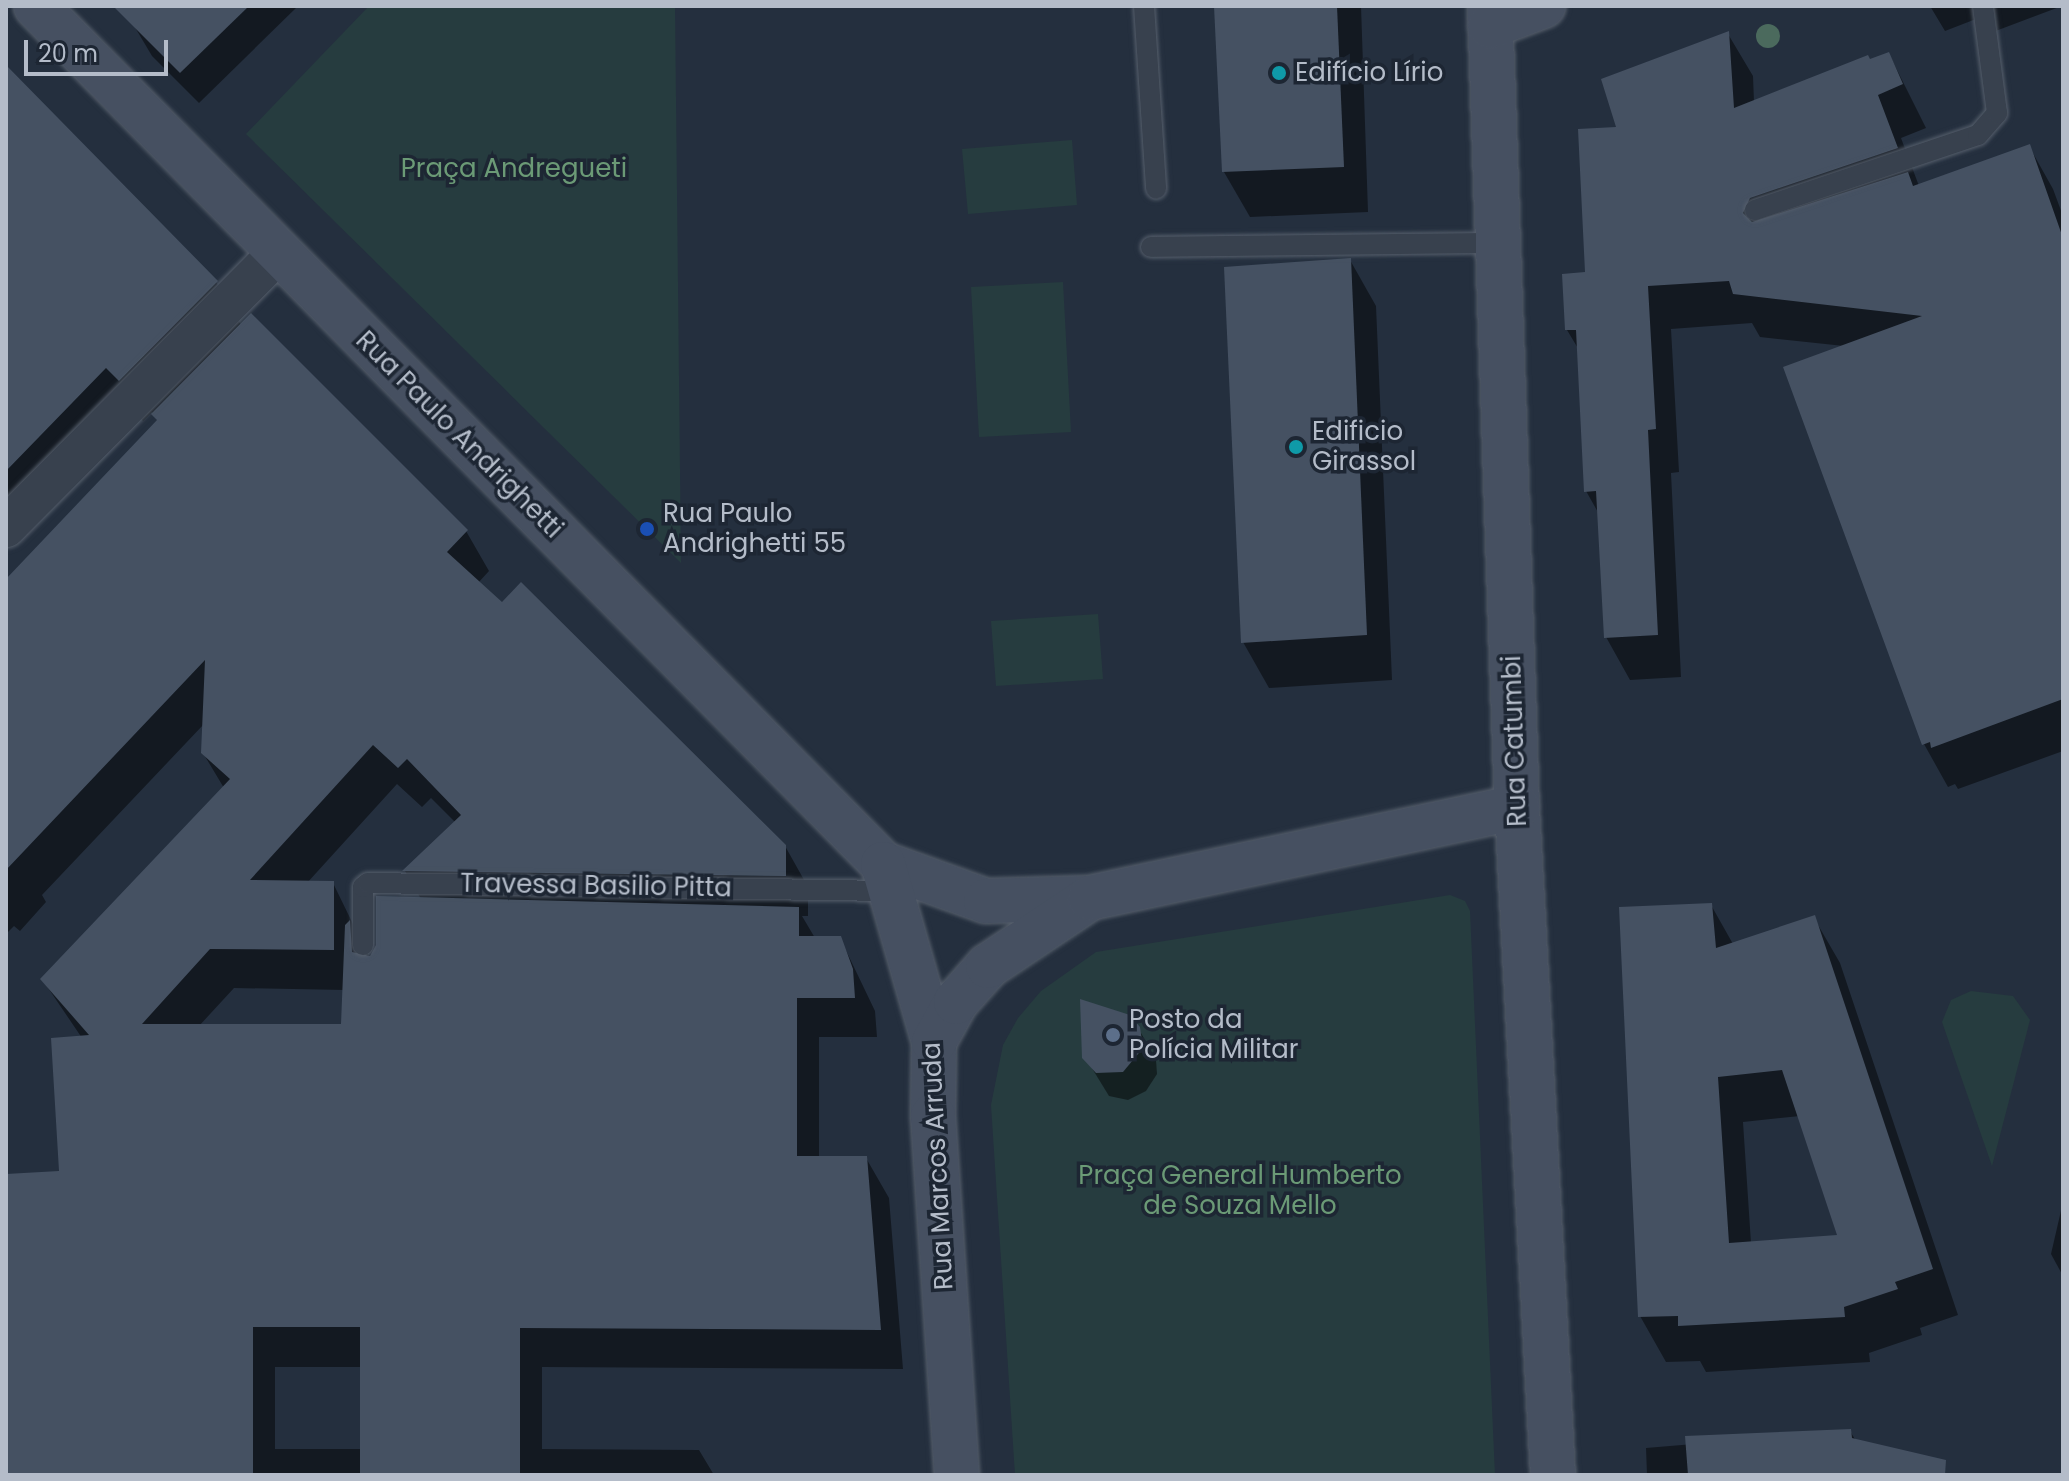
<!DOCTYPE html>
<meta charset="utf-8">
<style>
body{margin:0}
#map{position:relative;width:2069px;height:1481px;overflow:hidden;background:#242f3e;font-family:Poppins,sans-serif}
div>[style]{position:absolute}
.green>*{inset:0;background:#263c3f}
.shadow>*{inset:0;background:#0007}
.building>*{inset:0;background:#455162}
.roads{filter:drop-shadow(0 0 2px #565f6c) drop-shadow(0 0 2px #565f6c)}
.lane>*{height:20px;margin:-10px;padding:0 10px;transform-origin:10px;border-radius:10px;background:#38414e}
.street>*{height:40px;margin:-20px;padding:0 20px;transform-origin:20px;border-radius:20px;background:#38414e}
.secondary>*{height:44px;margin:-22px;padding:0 22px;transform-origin:22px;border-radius:22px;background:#465061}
.trees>*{width:24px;height:24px;margin:-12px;border-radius:50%;background:#4b6a5d}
.dots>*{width:22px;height:22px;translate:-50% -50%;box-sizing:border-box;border:4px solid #1d2633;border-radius:50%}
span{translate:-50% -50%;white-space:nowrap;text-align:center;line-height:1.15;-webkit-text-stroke:7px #1d2633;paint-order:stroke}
.poi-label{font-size:26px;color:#b4bcc9}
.left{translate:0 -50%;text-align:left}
.park-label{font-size:26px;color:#6b9a76}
.street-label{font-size:26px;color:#b4bcc9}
.frame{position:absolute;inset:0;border:8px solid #b4bcc9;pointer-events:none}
.scale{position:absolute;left:24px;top:40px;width:144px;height:36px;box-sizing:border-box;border:4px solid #b4bcc9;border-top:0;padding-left:10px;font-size:24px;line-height:28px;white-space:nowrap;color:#b4bcc9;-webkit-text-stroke:6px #1d2633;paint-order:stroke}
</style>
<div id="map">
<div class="green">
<div style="clip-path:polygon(369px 6px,675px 6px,681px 563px,246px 134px)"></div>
<div style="clip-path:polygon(1072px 140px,1077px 205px,968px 214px,962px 149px)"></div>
<div style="clip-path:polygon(1063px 282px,1071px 432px,979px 437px,971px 287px)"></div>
<div style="clip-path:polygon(1098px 614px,1103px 679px,996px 686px,991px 621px)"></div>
<div style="clip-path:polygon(1450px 895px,1465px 901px,1470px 911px,1495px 1475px,1015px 1475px,991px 1105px,1003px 1045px,1018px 1018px,1041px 991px,1096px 952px)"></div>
<div style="clip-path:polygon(1971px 991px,2013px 996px,2030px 1020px,1992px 1166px,1942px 1022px,1951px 1000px)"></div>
</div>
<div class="shadow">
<div style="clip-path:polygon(134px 6px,298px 6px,199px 103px,152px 56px,133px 24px)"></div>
<div style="clip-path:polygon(1216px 6px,1361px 6px,1368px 212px,1250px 217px,1224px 172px)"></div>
<div style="clip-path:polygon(1930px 6px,2062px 6px,1985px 35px,1976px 19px,1945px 31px)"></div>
<div style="clip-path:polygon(1728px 34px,1753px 76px,1754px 102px,1889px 54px,1926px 128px,1901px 138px,1919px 186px,2029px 146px,2053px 189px,2063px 216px,2063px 751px,1958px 789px,1955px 784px,1948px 787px,1924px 744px,1844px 346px,1760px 337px,1752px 323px,1671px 329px,1679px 472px,1671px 473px,1681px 677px,1630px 680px,1606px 637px,1599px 514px,1586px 491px,1579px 350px,1567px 330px,1587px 274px,1619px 128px)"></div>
<div style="clip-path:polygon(evenodd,6px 70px,216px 282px,241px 325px,466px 531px,489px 571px,478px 583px,785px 846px,808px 887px,808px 916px,802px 916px,815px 938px,840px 938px,875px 1011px,877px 1037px,819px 1037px,819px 1158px,866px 1158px,889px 1198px,903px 1369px,542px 1367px,542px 1449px,699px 1450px,714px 1475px,6px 1475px,6px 1176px,61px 1173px,82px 1038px,42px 979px,224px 788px,203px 753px,204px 724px,42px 895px,46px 902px,20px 931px,14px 926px,6px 934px,6px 581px,158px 421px,152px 412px,143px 421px,130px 407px,6px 537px,6px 70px,397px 784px,422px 807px,431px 798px,456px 823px,405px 871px,421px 899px,370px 959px,333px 883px,307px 883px,397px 784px,6px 70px,234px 988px,345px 990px,343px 1026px,199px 1026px,234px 988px,6px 70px,275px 1367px,362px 1367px,362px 1449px,275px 1449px,275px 1367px)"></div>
<div style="clip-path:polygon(1350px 260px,1376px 306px,1392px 680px,1269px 688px,1243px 642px)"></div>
<div style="clip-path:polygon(evenodd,1711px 905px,1733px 944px,1814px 918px,1840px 963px,1958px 1315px,1920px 1328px,1922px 1335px,1869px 1353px,1870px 1362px,1706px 1372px,1700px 1361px,1666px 1362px,1640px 1316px,1711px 905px,1800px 1116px,1840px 1236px,1751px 1243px,1743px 1122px,1800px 1116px)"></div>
<div style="clip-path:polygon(1141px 1033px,1156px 1060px,1157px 1074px,1146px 1091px,1128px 1100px,1109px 1096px,1082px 1052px)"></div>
<div style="clip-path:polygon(2063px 1202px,2063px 1276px,2051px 1254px)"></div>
<div style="clip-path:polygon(1850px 1431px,1856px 1441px,1938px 1475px,1647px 1475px,1646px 1448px)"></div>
</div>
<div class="building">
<div style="clip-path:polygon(113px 6px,249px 6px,180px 73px)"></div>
<div style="clip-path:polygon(1214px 6px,1337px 6px,1344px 167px,1222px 172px)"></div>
<div style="clip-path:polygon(1729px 31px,1734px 108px,1868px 55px,1870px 59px,1889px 52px,1903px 84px,1878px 95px,1898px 148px,1750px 198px,1743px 213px,1752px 222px,1908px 172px,1913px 186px,2030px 144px,2063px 238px,2063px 699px,1931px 748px,1930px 742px,1922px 745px,1783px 367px,1922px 316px,1733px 294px,1729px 281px,1648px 286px,1656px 429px,1648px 430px,1658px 635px,1604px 638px,1596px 491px,1584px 492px,1576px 330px,1565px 330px,1562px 274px,1585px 272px,1578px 129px,1616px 127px,1601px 79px)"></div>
<div style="clip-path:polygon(6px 65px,218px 281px,119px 381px,106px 368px,6px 471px)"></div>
<div style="clip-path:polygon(1351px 258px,1367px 635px,1241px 643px,1224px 267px)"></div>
<div style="clip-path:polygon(251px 313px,468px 530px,447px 552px,502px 602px,521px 582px,786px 845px,786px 876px,402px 871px,461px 815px,407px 759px,398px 768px,373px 745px,250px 880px,334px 881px,334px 950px,210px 949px,142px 1024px,341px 1024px,345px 925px,350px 920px,352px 952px,370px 956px,376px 945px,376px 896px,799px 907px,799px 936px,841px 936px,853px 969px,855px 998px,797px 998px,797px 1156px,867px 1156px,881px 1330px,520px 1328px,520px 1475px,360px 1475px,360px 1327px,253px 1327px,253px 1475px,6px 1475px,6px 1174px,59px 1171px,51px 1038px,89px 1035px,40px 979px,230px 779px,201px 753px,205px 660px,6px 870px,6px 579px,157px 420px,151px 414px)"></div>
<div style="clip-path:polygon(evenodd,1712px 903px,1716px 948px,1815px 915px,1933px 1269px,1895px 1282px,1898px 1289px,1844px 1307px,1845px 1317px,1678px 1326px,1678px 1316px,1638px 1317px,1619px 907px,1712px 903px,1782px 1070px,1837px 1235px,1729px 1243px,1718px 1077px,1782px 1070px)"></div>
<div style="clip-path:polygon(1080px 999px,1130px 1015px,1140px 1027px,1143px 1048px,1123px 1072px,1096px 1073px,1082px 1058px)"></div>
<div style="clip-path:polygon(1851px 1429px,1852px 1438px,1946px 1460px,1945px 1475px,1688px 1475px,1685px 1436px)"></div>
</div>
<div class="roads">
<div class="lane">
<div style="left:1144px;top:6px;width:183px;rotate:86.2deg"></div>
<div style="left:1755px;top:210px;width:235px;rotate:-18.6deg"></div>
<div style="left:1978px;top:135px;width:29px;rotate:-49deg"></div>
<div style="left:1997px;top:113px;width:108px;rotate:-97.5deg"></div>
<div style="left:1151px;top:247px;width:346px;rotate:-0.7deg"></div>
<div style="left:363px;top:945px;width:58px;rotate:-90deg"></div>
<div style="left:363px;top:887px;width:6px;rotate:-39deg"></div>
<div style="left:368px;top:883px;width:520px;rotate:0.88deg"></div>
</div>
<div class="street">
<div style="left:6px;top:527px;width:387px;rotate:-45.2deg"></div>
</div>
<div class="secondary">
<div style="left:36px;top:6px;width:1206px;rotate:45.37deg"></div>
<div style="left:883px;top:864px;width:109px;rotate:19.8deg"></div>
<div style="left:986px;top:901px;width:104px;rotate:-1.7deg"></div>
<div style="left:1490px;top:6px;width:801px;rotate:88.07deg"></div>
<div style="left:1517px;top:807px;width:669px;rotate:86.92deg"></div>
<div style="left:1490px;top:26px;width:57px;rotate:-20.7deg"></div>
<div style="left:883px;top:864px;width:185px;rotate:74deg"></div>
<div style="left:934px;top:1042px;width:74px;rotate:90.8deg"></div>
<div style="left:933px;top:1116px;width:360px;rotate:86.2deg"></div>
<div style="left:934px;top:1042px;width:46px;rotate:-61.2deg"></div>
<div style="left:956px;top:1002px;width:48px;rotate:-48.4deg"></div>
<div style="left:988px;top:966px;width:123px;rotate:-33.7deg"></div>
<div style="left:1090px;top:898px;width:437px;rotate:-12deg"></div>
</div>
</div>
<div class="trees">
<div style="left:1768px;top:36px"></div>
</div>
<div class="dots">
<div style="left:1279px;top:73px;background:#0f9aa8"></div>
<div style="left:1296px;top:447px;background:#0f9aa8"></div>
<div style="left:647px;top:529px;background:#1a4fb4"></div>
<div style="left:1113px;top:1035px;background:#5c6f8a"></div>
</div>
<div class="poi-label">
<span class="left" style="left:1295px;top:73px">Edifício Lírio</span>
<span class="left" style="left:1312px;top:447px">Edificio<br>Girassol</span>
<span class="left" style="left:663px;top:529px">Rua Paulo<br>Andrighetti 55</span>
<span class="left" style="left:1129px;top:1035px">Posto da<br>Polícia Militar</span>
</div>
<div class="park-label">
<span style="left:514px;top:169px">Praça Andregueti</span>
<span style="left:1240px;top:1191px">Praça General Humberto<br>de Souza Mello</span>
</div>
<div class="street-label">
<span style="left:459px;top:435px;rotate:45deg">Rua Paulo Andrighetti</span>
<span style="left:1515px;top:741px;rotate:-92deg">Rua Catumbi</span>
<span style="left:596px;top:886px;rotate:1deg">Travessa Basilio Pitta</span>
<span style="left:938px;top:1166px;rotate:-93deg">Rua Marcos Arruda</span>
</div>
<div class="frame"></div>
<div class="scale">20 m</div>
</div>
